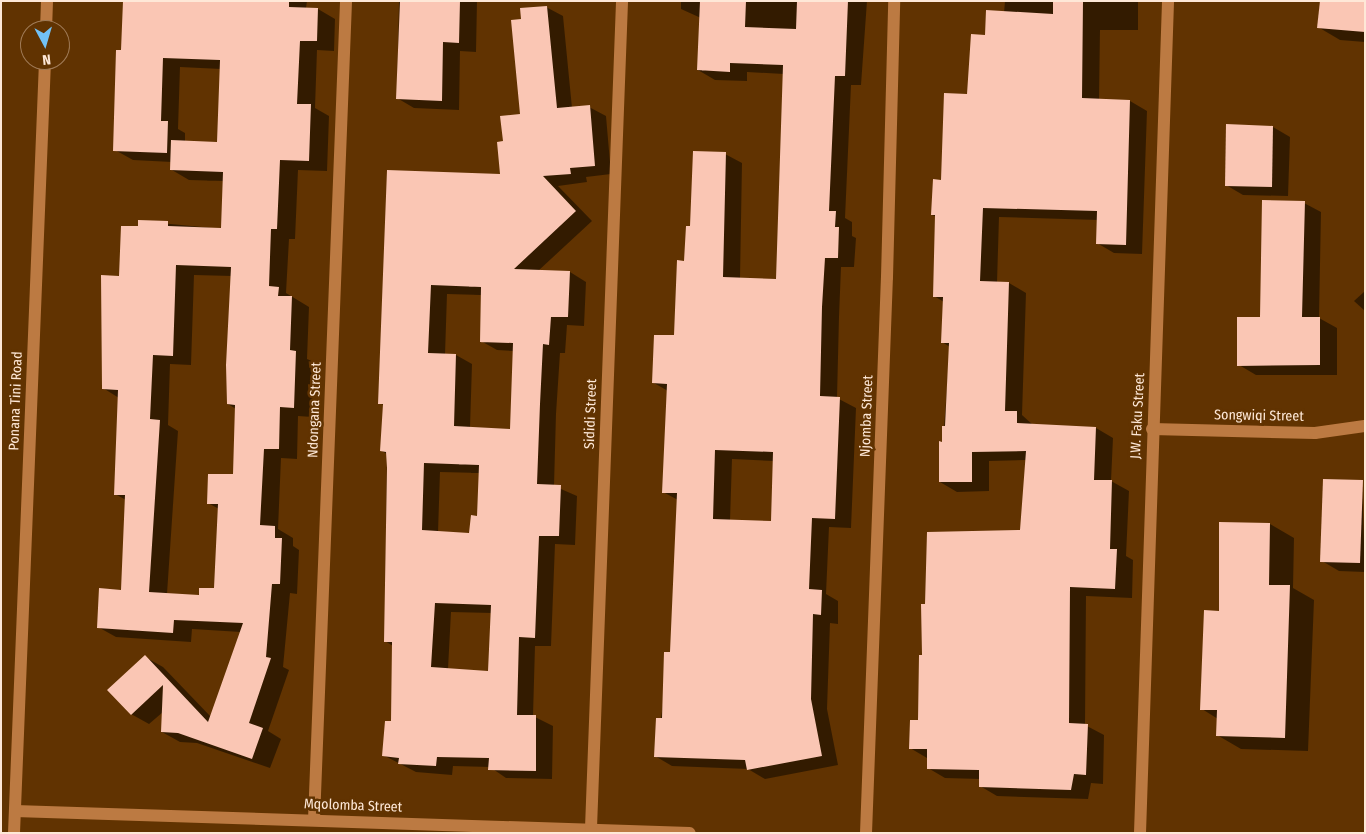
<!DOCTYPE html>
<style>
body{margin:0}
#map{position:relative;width:1366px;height:834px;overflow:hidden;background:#613301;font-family:"Fira Sans Condensed",sans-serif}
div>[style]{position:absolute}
.shadow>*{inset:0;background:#0007}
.building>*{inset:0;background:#fac6b4}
.minor>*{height:12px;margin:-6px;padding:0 6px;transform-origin:6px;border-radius:6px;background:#bc7a42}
.tertiary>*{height:12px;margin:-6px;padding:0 6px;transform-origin:6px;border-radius:6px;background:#bc7a42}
span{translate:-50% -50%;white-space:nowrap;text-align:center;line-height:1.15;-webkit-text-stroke:5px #613301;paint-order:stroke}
.street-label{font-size:14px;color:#fee8d7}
.frame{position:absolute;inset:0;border:2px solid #fee8d7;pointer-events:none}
.north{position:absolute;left:20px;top:20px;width:50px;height:50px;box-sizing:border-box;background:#613301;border:1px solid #a07b57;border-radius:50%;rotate:174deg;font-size:14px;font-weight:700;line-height:20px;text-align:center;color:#fee8d7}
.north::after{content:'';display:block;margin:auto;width:18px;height:22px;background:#72c1f5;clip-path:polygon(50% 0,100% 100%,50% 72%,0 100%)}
</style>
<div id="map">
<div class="shadow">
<div style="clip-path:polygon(evenodd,242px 1px,307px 1px,306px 8px,318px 9px,335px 19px,334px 51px,317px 50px,315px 108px,329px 116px,327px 171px,298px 170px,295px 239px,289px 239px,286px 293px,309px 307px,307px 359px,314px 362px,312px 417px,298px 416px,297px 459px,281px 458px,278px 529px,293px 538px,293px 546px,299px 550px,297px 594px,290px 593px,283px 667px,289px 670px,268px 731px,281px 739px,270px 768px,197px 743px,180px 742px,162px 732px,163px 712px,149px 724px,131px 714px,145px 657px,163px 667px,211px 717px,241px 632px,192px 629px,191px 642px,116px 637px,98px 627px,122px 591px,126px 500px,115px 494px,119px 398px,103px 388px,120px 277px,140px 221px,222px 229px,224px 181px,189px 180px,172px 170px,172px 162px,133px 160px,115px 150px,118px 52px,242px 1px,180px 67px,221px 69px,218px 144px,185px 142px,185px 133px,178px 129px,180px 67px,242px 1px,194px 275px,232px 276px,228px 404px,236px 409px,234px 475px,208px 503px,219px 509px,216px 589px,200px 596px,167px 594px,178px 431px,168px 425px,170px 364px,191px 365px,194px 275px)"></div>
<div style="clip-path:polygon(399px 1px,477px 1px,476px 52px,460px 51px,459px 110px,414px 108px,397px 98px)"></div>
<div style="clip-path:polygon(evenodd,681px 1px,867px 1px,861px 85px,851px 85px,845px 218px,852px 222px,852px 236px,856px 238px,854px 267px,841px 267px,839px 317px,837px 398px,856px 408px,851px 528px,829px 527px,826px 594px,838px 601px,838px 624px,830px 623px,827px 709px,838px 765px,765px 779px,748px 769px,672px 766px,655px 756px,671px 654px,678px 500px,663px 492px,668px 391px,654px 383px,675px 337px,691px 227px,725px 154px,742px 163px,740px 279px,777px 280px,784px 74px,747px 72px,747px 81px,715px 80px,698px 70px,701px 18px,681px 9px,681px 1px,732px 459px,774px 461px,772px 522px,730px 521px,732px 459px)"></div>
<div style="clip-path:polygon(1005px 1px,1138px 1px,1138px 30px,1100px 30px,1099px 100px,1130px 101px,1147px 111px,1142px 254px,1114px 253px,1097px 243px,1098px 220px,999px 217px,997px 283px,1009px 283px,1026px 293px,1022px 415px,1033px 425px,1096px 428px,1113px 438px,1111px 481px,1129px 491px,1126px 556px,1133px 560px,1132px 598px,1086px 596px,1085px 725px,1104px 735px,1103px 784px,1091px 783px,1088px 799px,997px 796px,980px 786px,980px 779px,945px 778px,928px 768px,927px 758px,910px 748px,919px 721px,926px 605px,1021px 531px,1026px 460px,989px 461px,989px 491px,957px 492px,940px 482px,950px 347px,942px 342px,944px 302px,934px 296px,937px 217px,932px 215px,987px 36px,1004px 13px)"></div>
<div style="clip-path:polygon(1365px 1px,1365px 42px,1340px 40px,1318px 27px)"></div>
<div style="clip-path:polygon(evenodd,546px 7px,563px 16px,572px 108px,589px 107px,606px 116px,611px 174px,586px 177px,587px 182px,558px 186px,592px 221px,538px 271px,570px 272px,586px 282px,584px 326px,567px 325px,565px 353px,560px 353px,556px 414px,554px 486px,577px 496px,575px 545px,555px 544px,551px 646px,535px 646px,533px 716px,553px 726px,552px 779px,506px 778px,490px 767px,453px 766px,452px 775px,416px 772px,383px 755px,392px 723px,393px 646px,385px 641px,387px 454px,382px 451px,384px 405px,379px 403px,388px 171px,502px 175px,504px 143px,522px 115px,523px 20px,546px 7px,447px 294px,482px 295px,481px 341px,497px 350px,514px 351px,511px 430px,470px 428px,472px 364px,456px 355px,445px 355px,447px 294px,546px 7px,440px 472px,480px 473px,478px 517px,471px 535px,438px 533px,440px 472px,546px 7px,451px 612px,492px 613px,489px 672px,448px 669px,451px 612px)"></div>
<div style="clip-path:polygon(1273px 127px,1290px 137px,1288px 196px,1243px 195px,1226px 185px)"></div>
<div style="clip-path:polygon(1304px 203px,1321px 212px,1319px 318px,1337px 328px,1337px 375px,1256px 375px,1239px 365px,1261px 318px)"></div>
<div style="clip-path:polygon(1365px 291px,1365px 311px,1354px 301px)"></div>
<div style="clip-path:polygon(1362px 482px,1365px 572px,1339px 571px,1322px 561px)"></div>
<div style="clip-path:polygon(1270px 524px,1294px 538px,1293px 588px,1314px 600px,1308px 751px,1241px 749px,1217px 735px,1218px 719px,1202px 709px,1220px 612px)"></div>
</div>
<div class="building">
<div style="clip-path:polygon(evenodd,123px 1px,289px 1px,289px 7px,318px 8px,317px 41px,300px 41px,297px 104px,311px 104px,309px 161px,280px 160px,277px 229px,271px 229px,269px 286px,279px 287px,278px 296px,292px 296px,290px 350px,296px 351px,294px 408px,280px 407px,279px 449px,264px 449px,260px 525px,275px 526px,275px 538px,282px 538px,280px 584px,272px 584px,266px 657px,271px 658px,249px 723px,263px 728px,252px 759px,178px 733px,161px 732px,163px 685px,131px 715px,107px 690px,145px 655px,208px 722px,243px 623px,174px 620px,173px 633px,97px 628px,99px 588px,121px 590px,125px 495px,114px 495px,118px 390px,102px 389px,101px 275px,119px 276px,121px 226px,138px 226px,138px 220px,168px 221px,168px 226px,221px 228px,223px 172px,170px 170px,171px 140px,217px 142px,220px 60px,163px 58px,161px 121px,168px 121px,167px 153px,113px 151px,116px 50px,121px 50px,123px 1px,176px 265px,231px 267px,226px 365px,227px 404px,235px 405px,233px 474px,208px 474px,207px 504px,218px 504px,214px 588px,199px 588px,199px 595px,149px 592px,160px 420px,150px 419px,153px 355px,173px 356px,176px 265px)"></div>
<div style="clip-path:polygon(400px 1px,460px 1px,459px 43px,443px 42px,442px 101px,396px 99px)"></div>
<div style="clip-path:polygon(evenodd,700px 1px,746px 1px,745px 27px,796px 29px,797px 1px,848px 1px,845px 76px,835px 76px,829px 211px,836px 211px,835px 227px,839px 227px,838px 258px,825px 258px,822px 307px,820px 396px,840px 397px,835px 519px,812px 518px,809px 589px,822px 590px,821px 615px,813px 614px,811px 699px,822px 756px,747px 770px,745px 760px,654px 757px,656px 718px,662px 718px,664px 652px,670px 652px,677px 493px,662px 493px,667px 384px,652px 383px,654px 335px,674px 335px,677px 260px,684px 261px,686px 226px,690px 226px,693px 151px,726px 152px,723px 277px,776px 279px,783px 65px,730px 63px,730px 72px,697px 70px,700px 1px,715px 450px,773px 452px,771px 521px,713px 519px,715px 450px)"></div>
<div style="clip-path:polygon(1053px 1px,1083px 1px,1082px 98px,1130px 100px,1126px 245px,1096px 244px,1097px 211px,983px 208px,980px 281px,1009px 282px,1005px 411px,1017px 411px,1017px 423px,1096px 427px,1094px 480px,1112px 480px,1110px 549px,1117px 549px,1115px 589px,1070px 587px,1069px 723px,1088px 724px,1086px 775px,1074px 774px,1071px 790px,979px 787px,979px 770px,927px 769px,927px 749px,909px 749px,910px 720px,918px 720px,919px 655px,922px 655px,921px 604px,925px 604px,927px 532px,1020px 530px,1026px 451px,972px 452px,972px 482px,939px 482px,939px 441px,942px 442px,942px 426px,945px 426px,949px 343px,941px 343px,943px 297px,933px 297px,935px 215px,931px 215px,933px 179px,941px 180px,944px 93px,967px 94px,971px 34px,985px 35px,986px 10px,1053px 14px)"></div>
<div style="clip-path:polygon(1320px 1px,1365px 1px,1365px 32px,1317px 28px)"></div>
<div style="clip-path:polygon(evenodd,547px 6px,557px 108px,590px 105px,595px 166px,570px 168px,571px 174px,543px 176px,576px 211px,514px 269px,570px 271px,568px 317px,551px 317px,549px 345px,543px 344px,540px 404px,537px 484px,561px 485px,559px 536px,539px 536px,535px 638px,519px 637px,517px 715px,536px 715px,536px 771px,488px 770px,489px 758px,437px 757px,436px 766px,398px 764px,399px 758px,382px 756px,385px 721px,391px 721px,392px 642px,384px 642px,387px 468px,386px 452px,380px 451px,383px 404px,378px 404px,387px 170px,500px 174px,497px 142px,503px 141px,500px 116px,520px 114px,511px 20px,521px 19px,520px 8px,547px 6px,431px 285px,481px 287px,480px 342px,513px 343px,510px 429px,454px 426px,456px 354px,428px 353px,431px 285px,547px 6px,424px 463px,479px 465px,477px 516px,471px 515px,469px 533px,422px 530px,424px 463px,547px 6px,435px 603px,491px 605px,488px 671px,431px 667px,435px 603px)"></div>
<div style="clip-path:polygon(1226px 124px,1273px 126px,1272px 187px,1225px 186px)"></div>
<div style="clip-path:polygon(1262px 200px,1305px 201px,1302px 317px,1320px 317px,1320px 365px,1237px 366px,1237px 317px,1260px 317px)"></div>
<div style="clip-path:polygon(1323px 479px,1363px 480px,1360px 563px,1320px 562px)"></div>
<div style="clip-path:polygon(1219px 522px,1270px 523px,1269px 585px,1290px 585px,1285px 738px,1216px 736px,1217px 710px,1200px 710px,1204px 610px,1219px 611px)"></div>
</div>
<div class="minor">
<div style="left:1152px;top:429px;width:163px;rotate:1.4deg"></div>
<div style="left:1315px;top:433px;width:50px;rotate:-8deg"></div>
<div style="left:15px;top:811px;width:675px;rotate:1.87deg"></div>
<div style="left:314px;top:820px;width:820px;rotate:-87.76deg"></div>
<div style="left:591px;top:828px;width:828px;rotate:-87.85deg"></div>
<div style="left:866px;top:833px;width:556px;rotate:-87.84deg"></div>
<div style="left:887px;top:277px;width:276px;rotate:-88.5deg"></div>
<div style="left:1140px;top:833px;width:832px;rotate:-88.07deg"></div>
</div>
<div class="tertiary">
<div style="left:46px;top:30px;width:29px;rotate:-88deg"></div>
<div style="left:14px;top:833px;width:774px;rotate:-87.7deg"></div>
</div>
<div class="street-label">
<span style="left:16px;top:401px;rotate:-88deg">Ponana Tini Road</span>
<span style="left:315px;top:410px;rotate:-88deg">Ndongana Street</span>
<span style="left:591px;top:414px;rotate:-88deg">Sididi Street</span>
<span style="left:867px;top:416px;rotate:-88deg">Njomba Street</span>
<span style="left:1138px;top:416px;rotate:-87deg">J.W. Faku Street</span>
<span style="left:1259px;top:416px;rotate:1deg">Songwiqi Street</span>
<span style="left:353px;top:806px;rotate:2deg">Mqolomba Street</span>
</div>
<div class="frame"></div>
<div class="north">N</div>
</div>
